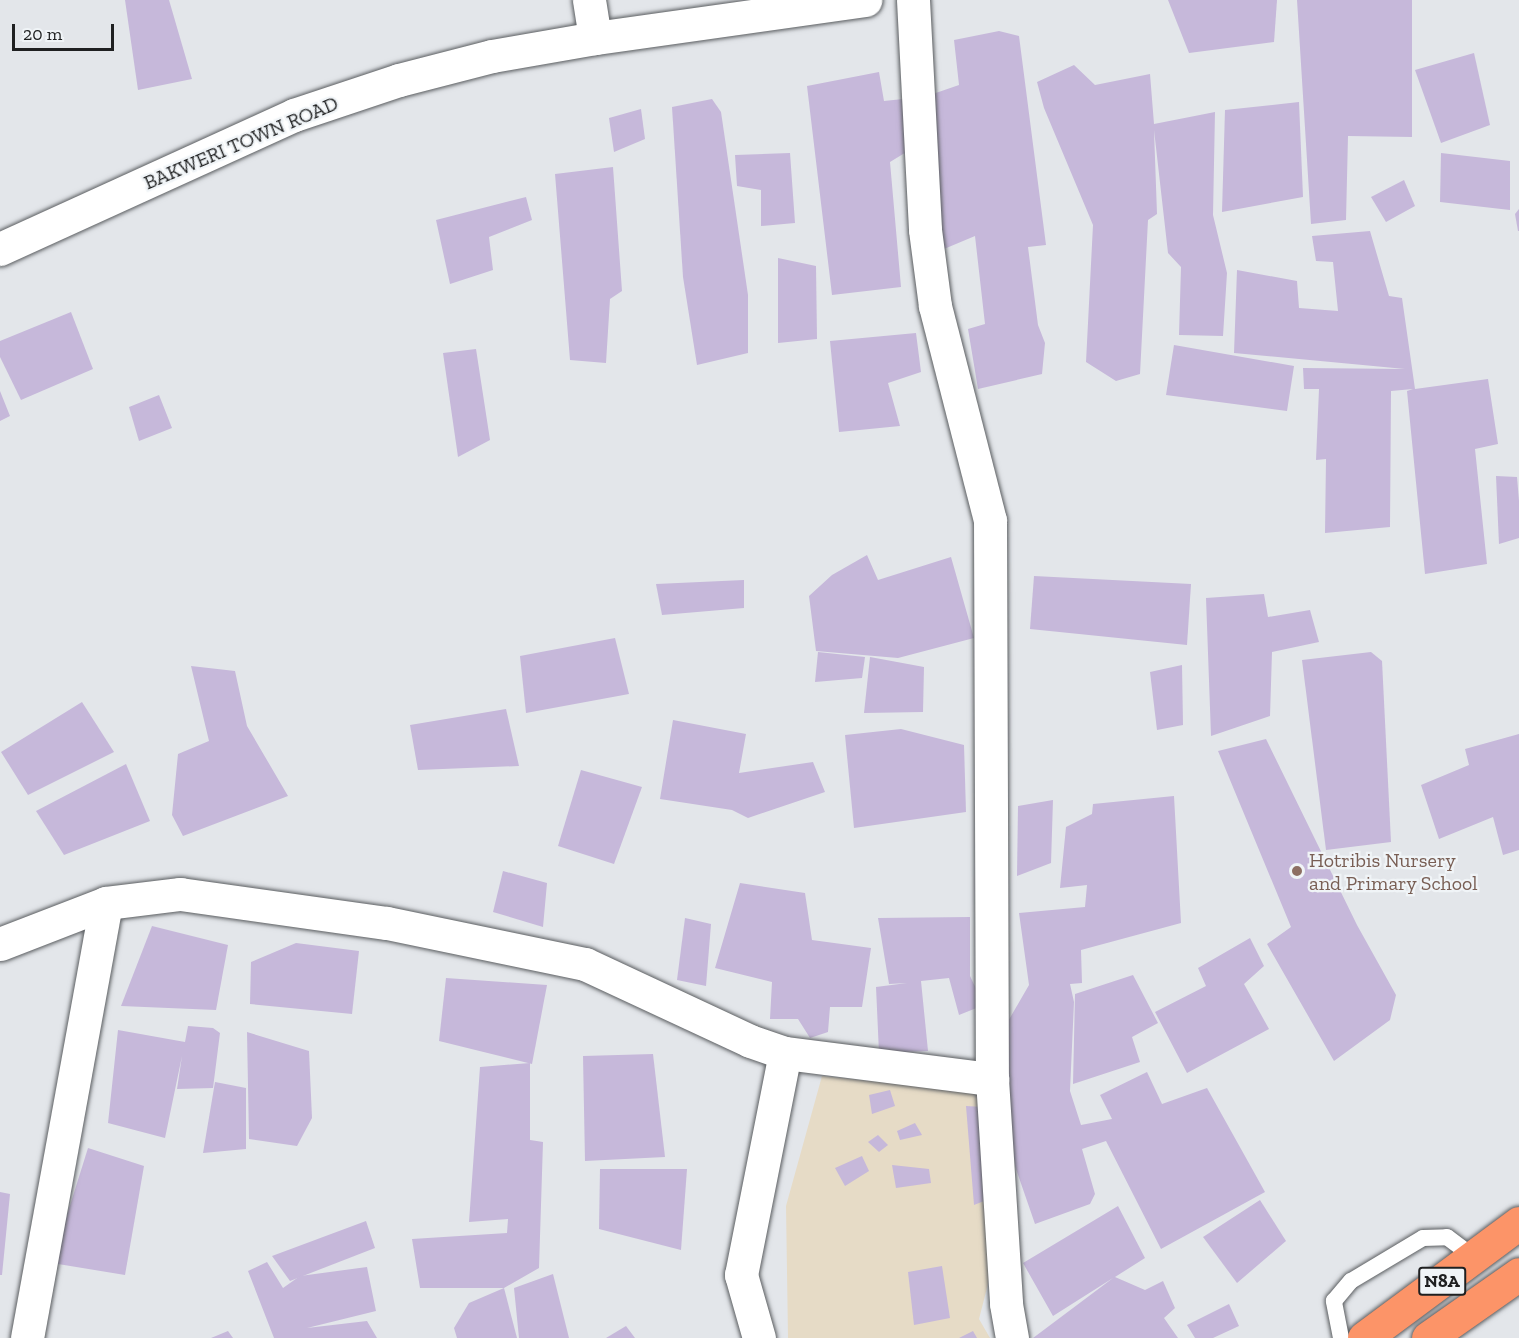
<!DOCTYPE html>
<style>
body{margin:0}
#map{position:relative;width:1519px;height:1338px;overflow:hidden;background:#e3e6ea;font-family:"Zilla Slab",serif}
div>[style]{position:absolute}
.commercial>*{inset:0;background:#e6dbc6}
.building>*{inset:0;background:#c6b8da}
.roads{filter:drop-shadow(0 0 2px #5a5d60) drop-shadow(0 0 2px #5a5d60)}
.service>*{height:16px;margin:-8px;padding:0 8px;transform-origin:8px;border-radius:8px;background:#fff}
.minor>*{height:33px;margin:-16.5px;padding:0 16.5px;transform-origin:16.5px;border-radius:16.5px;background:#fff}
.trunk>*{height:33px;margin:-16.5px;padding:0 16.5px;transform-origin:16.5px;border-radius:16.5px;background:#fc9468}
.dots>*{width:16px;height:16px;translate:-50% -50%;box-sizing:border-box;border:3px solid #f0f4f7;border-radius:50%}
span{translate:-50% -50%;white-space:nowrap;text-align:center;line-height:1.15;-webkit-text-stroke:4.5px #f0f4f7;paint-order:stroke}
.shield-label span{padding:2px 4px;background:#f0f4f7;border:2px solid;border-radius:4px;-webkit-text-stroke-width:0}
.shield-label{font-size:18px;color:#1f2021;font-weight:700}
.street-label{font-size:20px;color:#1f2021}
.education-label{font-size:20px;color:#785e54}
.left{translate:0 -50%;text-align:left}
.scale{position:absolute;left:12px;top:24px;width:102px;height:27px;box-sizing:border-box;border:3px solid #1f2021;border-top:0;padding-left:8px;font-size:18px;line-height:21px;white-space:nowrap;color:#1f2021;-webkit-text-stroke:4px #f0f4f7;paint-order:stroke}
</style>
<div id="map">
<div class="commercial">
<div style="clip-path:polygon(822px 1076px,975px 1092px,991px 1104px,1011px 1194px,979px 1319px,990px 1338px,788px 1338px,786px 1206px)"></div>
</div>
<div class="building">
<div style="clip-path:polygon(125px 0,169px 0,192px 79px,138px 90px)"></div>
<div style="clip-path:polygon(1168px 0,1277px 0,1274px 42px,1189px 53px)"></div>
<div style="clip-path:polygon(1297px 0,1412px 0,1412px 137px,1348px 136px,1346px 220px,1311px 224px)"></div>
<div style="clip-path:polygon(999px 31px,1019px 36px,1046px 245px,1028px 247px,1038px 325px,1045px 343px,1042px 374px,978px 389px,968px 329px,985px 324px,975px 236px,944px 249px,930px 95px,959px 85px,954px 40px)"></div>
<div style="clip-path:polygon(1474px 53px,1490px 125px,1441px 143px,1415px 70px)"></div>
<div style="clip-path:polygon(1074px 65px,1095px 85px,1150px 74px,1154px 124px,1215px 112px,1213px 215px,1227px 273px,1223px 336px,1179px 335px,1181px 267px,1168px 253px,1154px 130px,1157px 214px,1148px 220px,1140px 374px,1116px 381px,1086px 362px,1093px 225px,1044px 108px,1037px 82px)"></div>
<div style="clip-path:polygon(879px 72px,884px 101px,903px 99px,908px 151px,890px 162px,901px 287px,832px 295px,807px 86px)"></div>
<div style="clip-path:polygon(712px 99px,721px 112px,748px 295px,748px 353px,697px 365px,683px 277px,672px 107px)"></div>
<div style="clip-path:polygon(1299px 102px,1303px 197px,1222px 212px,1225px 110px)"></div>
<div style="clip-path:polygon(641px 109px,645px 139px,614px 152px,609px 118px)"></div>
<div style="clip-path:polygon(790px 153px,795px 223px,761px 226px,761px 190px,737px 186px,735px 155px)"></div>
<div style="clip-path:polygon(1441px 153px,1510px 161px,1510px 210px,1440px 202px)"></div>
<div style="clip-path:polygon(613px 167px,622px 291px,610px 299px,606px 363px,570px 360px,555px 174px)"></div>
<div style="clip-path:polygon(1404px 180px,1415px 206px,1386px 222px,1371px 197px)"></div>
<div style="clip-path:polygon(526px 197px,532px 220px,489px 237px,493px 270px,450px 284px,436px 220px)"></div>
<div style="clip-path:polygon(1519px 209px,1519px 231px,1518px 231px,1515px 214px)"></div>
<div style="clip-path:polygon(1370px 231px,1389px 296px,1402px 298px,1415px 389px,1488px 379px,1498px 444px,1475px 449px,1487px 564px,1425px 574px,1407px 391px,1413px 389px,1391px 391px,1390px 527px,1325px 533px,1326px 459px,1316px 460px,1319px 389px,1304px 389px,1303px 368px,1405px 369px,1234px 353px,1237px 270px,1297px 281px,1299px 308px,1338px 311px,1333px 262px,1316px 261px,1312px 236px)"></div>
<div style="clip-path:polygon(778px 258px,816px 266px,817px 339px,778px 343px)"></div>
<div style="clip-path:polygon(71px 312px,93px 369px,21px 400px,0 357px,0 341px)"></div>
<div style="clip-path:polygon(916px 333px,921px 372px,888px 383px,900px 426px,839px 432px,830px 341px)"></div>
<div style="clip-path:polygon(1174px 345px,1294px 366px,1287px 411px,1166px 395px)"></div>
<div style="clip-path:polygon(476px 349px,490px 440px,458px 457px,443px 353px)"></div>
<div style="clip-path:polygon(0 391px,10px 416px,0 421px)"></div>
<div style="clip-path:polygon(159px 395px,172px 428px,139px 441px,129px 407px)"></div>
<div style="clip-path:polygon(1496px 476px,1517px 477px,1519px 501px,1519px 538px,1499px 544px)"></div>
<div style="clip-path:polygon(867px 555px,878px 580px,951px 557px,974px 638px,898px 658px,816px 651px,809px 596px,832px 575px)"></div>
<div style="clip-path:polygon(1034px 576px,1191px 584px,1187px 645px,1030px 629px)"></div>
<div style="clip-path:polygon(744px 580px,744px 608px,662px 615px,656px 584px)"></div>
<div style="clip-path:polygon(1264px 594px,1268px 617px,1310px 610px,1319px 642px,1272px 652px,1270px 716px,1211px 736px,1206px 598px)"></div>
<div style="clip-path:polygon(615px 638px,629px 694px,526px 713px,520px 656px)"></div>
<div style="clip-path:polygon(818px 652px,865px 657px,862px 678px,815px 682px)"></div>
<div style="clip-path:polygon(1371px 652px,1382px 661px,1391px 842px,1326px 850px,1302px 660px)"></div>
<div style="clip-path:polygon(870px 657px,924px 667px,923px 712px,864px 713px)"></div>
<div style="clip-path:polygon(1182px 665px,1183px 725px,1157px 730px,1150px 672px)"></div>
<div style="clip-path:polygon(191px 666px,235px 671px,247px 726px,288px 796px,183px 836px,172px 815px,178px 754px,209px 741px)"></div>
<div style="clip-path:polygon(82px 702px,114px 752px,28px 795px,1px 752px)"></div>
<div style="clip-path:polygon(506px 709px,519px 766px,418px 770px,410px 725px)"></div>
<div style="clip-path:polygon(673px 720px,746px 734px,739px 773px,813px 762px,825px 792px,748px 818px,732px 810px,660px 799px)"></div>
<div style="clip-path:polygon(901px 729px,964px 745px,966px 812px,854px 828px,845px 735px)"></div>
<div style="clip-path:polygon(1519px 734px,1519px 850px,1503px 855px,1493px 817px,1439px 839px,1421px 785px,1469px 765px,1465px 749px)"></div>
<div style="clip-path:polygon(1266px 739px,1357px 925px,1396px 995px,1390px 1020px,1334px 1061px,1267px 944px,1291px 927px,1218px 751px)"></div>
<div style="clip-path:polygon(126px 764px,150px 821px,64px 855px,36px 811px)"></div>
<div style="clip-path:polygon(581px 770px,642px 787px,614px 864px,558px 846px)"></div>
<div style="clip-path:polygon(1174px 796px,1181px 923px,1081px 950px,1082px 983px,1070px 984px,1074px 1002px,1070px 1091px,1081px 1125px,1112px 1119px,1100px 1095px,1147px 1072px,1162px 1104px,1207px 1088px,1265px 1192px,1161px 1249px,1106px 1141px,1082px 1149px,1095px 1194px,1090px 1204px,1035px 1224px,1015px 1166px,1009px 1111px,1007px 1023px,1029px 985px,1019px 913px,1085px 907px,1087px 885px,1060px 888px,1066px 827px,1092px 814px,1093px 804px)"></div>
<div style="clip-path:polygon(1053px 800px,1051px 863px,1017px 876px,1018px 806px)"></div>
<div style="clip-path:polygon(503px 871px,547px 883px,543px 927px,493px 912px)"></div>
<div style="clip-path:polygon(740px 883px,805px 893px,812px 940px,871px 948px,862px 1007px,830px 1007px,828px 1032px,810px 1038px,798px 1019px,770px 1019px,772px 982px,715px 968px)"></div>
<div style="clip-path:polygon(970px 917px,970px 976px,984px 1005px,959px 1015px,949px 978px,921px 981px,928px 1051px,879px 1053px,876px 987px,907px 983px,889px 984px,878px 918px)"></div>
<div style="clip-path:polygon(685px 918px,711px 924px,706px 986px,677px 980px)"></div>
<div style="clip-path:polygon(152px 926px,228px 945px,216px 1010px,121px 1006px)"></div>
<div style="clip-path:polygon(1250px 938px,1264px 966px,1244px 984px,1269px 1029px,1187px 1073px,1155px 1012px,1206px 986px,1198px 968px)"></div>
<div style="clip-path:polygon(296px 943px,359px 951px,352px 1014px,250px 1004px,251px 962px)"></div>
<div style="clip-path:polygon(1133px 975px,1158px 1023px,1132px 1037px,1140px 1062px,1073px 1084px,1075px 994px)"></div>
<div style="clip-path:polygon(446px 978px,547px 985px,532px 1064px,439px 1041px)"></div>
<div style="clip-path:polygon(188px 1026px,213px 1028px,220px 1033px,213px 1088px,177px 1089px,182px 1056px,165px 1138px,108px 1123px,118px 1030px,185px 1042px)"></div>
<div style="clip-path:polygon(247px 1032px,309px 1051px,312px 1118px,297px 1146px,249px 1139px)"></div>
<div style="clip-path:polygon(653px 1054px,665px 1157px,585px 1161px,583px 1056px)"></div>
<div style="clip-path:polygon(530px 1063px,530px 1140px,543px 1142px,539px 1268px,504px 1288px,420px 1288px,412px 1239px,507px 1233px,508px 1219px,469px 1222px,480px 1067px)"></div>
<div style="clip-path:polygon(215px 1082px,246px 1088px,246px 1149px,203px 1153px)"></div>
<div style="clip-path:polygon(890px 1090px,895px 1106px,872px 1114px,869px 1095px)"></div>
<div style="clip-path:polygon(966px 1106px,983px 1107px,999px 1195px,974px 1205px)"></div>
<div style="clip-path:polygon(915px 1123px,922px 1135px,900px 1140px,897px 1131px)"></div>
<div style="clip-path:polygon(878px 1135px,888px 1145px,879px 1152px,868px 1142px)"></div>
<div style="clip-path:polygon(88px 1148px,144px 1166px,125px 1275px,52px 1263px)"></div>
<div style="clip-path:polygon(862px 1156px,869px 1171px,845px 1186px,835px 1168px)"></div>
<div style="clip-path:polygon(892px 1165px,929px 1169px,931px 1183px,896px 1188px)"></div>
<div style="clip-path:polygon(600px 1169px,687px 1169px,681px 1250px,599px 1229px)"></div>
<div style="clip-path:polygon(0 1192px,10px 1194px,2px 1275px,0 1275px)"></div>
<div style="clip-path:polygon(1260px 1200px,1286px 1241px,1237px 1283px,1203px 1237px)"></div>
<div style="clip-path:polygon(1118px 1206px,1145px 1258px,1115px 1277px,1145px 1290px,1163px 1281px,1175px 1308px,1164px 1318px,1178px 1338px,1033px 1338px,1113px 1278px,1053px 1316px,1023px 1263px)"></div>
<div style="clip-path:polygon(366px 1221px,375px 1248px,290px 1281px,272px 1256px)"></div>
<div style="clip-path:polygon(267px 1262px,283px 1288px,300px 1276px,367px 1267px,376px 1311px,307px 1328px,367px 1321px,377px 1338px,274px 1338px,248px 1271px)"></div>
<div style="clip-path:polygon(942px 1266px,950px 1318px,914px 1325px,908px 1272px)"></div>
<div style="clip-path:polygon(553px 1274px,569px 1338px,519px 1338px,514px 1288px)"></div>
<div style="clip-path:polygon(504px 1288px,517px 1338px,457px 1338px,454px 1328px,469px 1303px)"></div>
<div style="clip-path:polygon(1229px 1304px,1239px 1326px,1213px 1338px,1195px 1338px,1187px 1325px)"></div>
<div style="clip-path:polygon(626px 1326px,635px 1338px,606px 1338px)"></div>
<div style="clip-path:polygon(228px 1331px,233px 1338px,211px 1338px)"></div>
<div style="clip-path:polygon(973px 1331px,977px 1338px,959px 1338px)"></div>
</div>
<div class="roads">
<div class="service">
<div style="left:1341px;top:1338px;width:38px;rotate:-101deg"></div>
<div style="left:1334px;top:1301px;width:26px;rotate:-50deg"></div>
<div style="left:1351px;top:1281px;width:84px;rotate:-30.8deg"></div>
<div style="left:1423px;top:1238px;width:24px;rotate:-2deg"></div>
<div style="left:1447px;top:1237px;width:34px;rotate:37deg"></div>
</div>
<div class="minor">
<div style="left:589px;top:0;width:38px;rotate:81deg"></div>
<div style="left:913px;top:0;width:230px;rotate:87deg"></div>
<div style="left:925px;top:230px;width:77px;rotate:82.5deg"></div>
<div style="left:935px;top:306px;width:221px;rotate:75.6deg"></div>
<div style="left:990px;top:520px;width:559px;rotate:89.8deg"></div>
<div style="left:992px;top:1079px;width:225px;rotate:86.4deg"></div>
<div style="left:1006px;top:1304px;width:35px;rotate:80deg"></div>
<div style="left:0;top:249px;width:323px;rotate:-24.5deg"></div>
<div style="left:294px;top:115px;width:111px;rotate:-18.4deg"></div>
<div style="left:399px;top:80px;width:96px;rotate:-14.5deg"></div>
<div style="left:492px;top:56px;width:105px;rotate:-9.9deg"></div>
<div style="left:595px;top:38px;width:273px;rotate:-8deg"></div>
<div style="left:0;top:944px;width:114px;rotate:-21.1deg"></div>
<div style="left:106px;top:903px;width:75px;rotate:-6.9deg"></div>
<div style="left:180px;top:894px;width:209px;rotate:8deg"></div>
<div style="left:387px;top:923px;width:202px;rotate:11.7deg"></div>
<div style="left:585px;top:964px;width:182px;rotate:25deg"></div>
<div style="left:750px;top:1041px;width:37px;rotate:19deg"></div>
<div style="left:785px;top:1053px;width:209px;rotate:7.2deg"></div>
<div style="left:27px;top:1338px;width:442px;rotate:-79.7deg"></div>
<div style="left:759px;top:1338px;width:66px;rotate:-105.9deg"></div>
<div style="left:741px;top:1275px;width:226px;rotate:-78.8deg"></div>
</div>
<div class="trunk">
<div style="left:1364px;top:1338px;width:193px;rotate:-36.6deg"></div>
<div style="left:1428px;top:1338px;width:111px;rotate:-35.1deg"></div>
</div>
</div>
<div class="dots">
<div style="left:1297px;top:871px;background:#8d6e63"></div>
</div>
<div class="shield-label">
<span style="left:1442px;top:1281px">N8A</span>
</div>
<div class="street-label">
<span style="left:241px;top:143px;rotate:-23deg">BAKWERI TOWN ROAD</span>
</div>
<div class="education-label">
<span class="left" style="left:1309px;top:872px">Hotribis Nursery<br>and Primary School</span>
</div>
<div class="scale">20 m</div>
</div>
